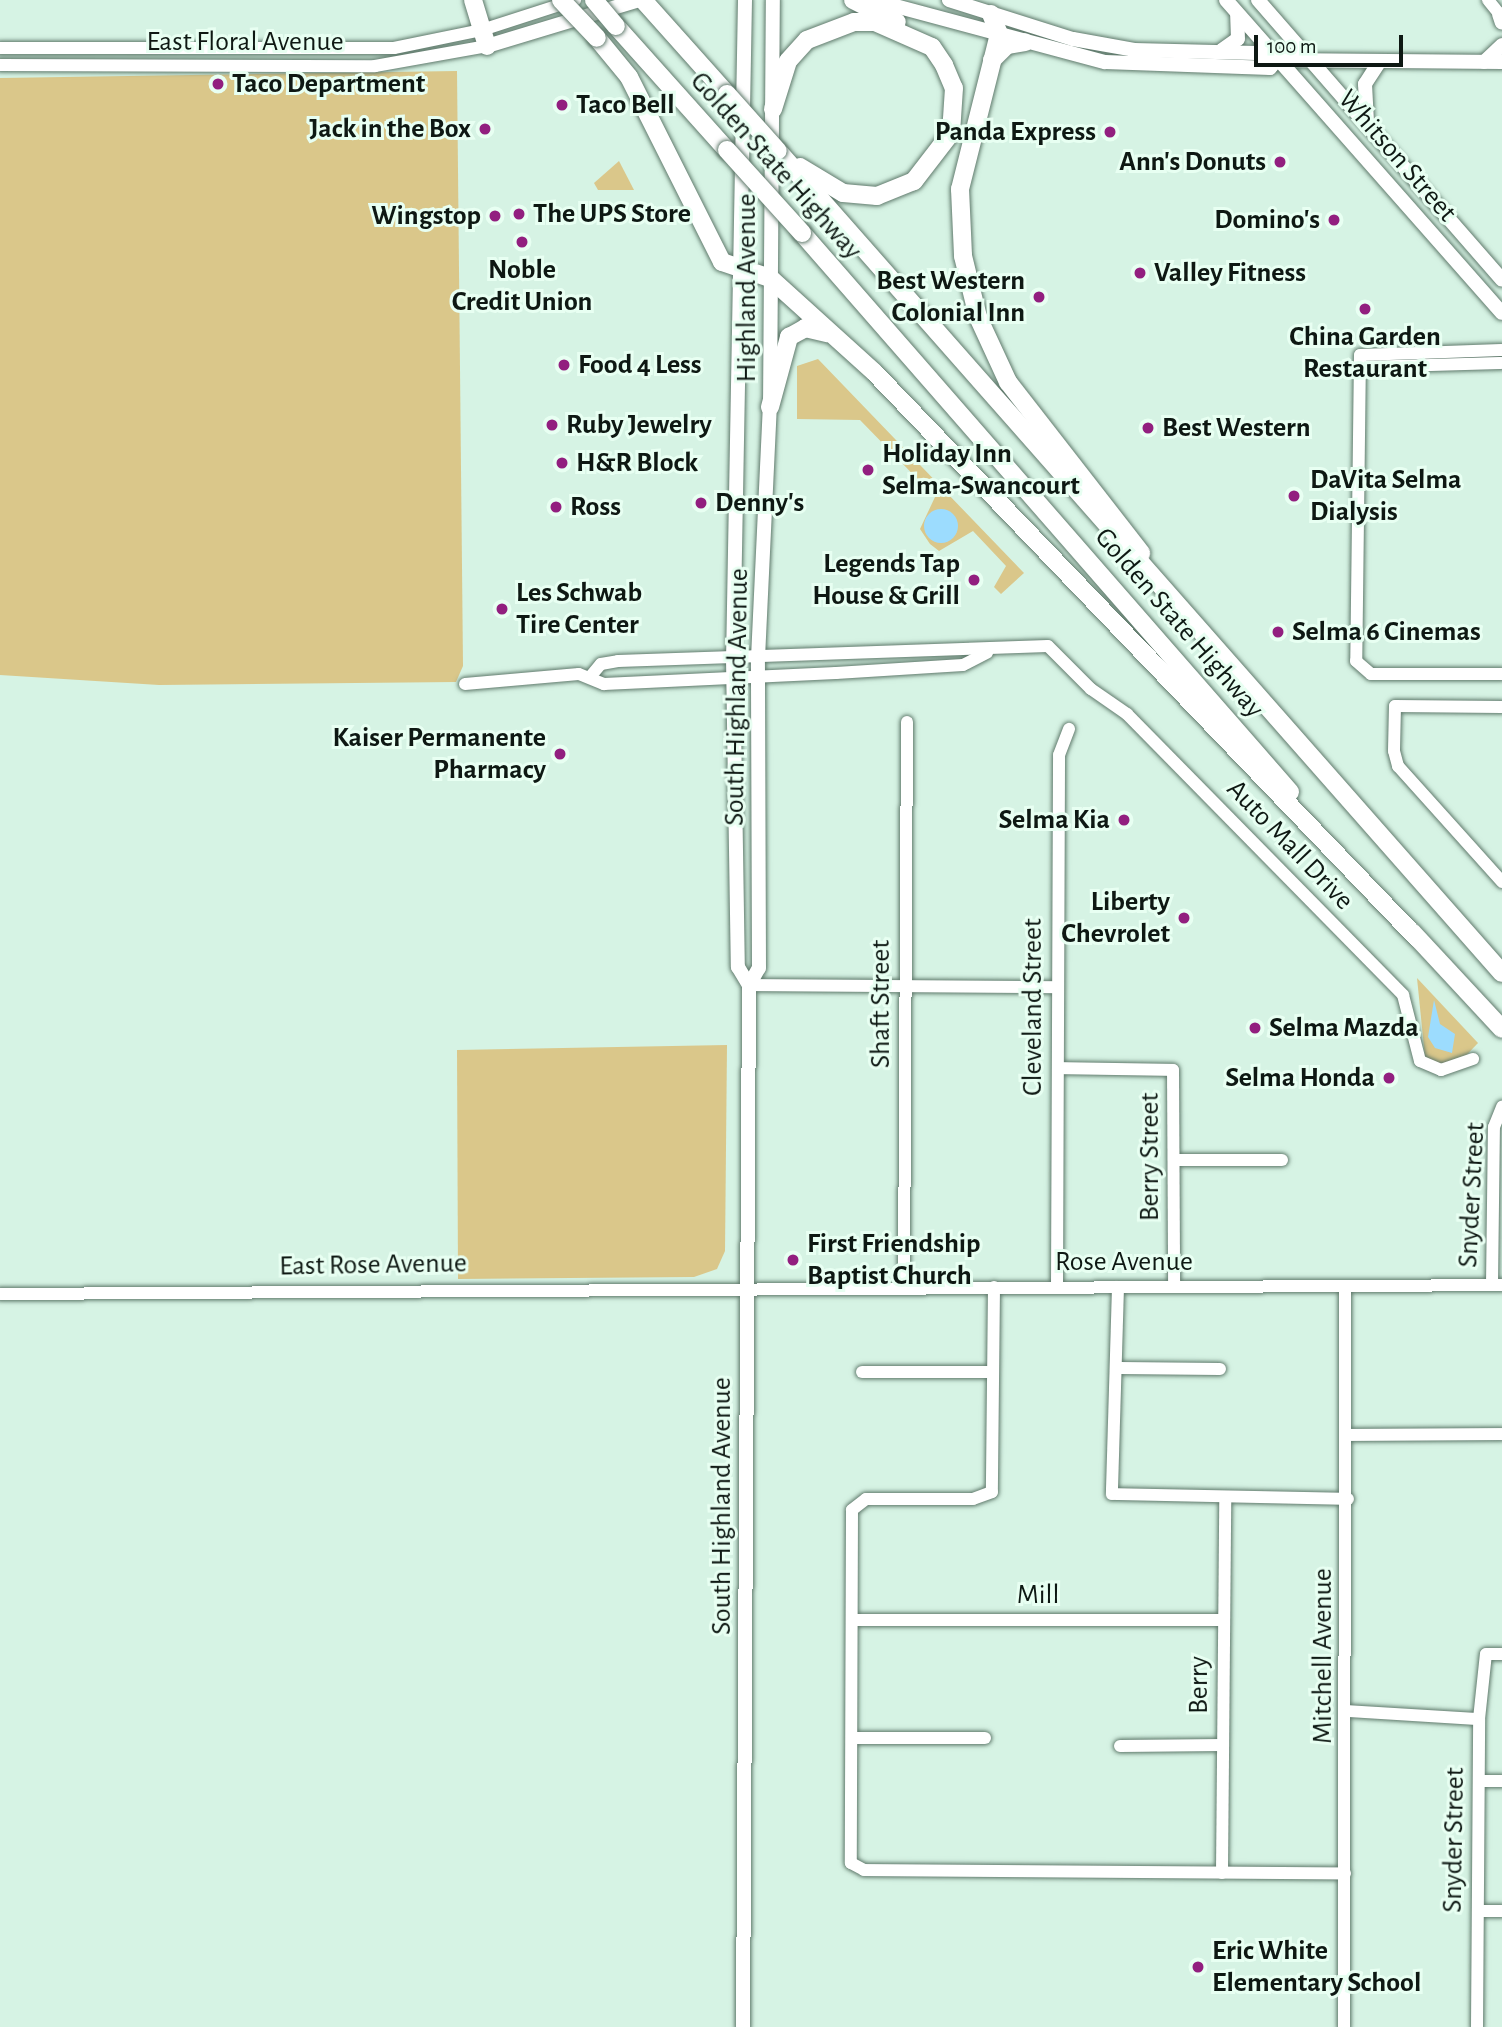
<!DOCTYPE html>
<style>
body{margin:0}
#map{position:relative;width:1502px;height:2027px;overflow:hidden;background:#d6f3e4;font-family:"Alegreya Sans",sans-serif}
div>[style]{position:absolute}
.green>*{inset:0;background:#dac78a}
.water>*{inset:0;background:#9cdcfe}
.round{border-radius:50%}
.roads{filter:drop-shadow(0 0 2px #607a6c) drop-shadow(0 0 2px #607a6c)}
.minor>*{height:12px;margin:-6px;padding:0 6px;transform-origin:6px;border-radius:6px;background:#fff}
.major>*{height:14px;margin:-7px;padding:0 7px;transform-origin:7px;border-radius:7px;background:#fff}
.highway>*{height:18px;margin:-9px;padding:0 9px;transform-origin:9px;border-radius:9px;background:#fff}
.bridges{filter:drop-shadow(0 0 2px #607a6c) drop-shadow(0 0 2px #607a6c)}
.highway-bridge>*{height:18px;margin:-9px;padding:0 9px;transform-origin:9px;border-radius:9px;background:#fff}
.dots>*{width:19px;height:19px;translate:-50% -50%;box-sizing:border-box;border:4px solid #e8fff2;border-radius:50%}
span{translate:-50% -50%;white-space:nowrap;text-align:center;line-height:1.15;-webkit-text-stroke:6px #e8fff2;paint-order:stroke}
.street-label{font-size:28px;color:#0e1813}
.poi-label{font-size:28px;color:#0e1813;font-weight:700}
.left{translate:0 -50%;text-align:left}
.right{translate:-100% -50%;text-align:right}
.scale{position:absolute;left:1254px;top:35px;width:149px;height:32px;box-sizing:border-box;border:4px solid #0e1813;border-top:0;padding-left:9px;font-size:21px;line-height:24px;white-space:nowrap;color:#0e1813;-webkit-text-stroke:5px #e8fff2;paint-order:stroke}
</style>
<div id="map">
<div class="green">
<div style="clip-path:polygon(457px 71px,463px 666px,456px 682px,159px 685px,0 675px,0 78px)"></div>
<div style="clip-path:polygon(619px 161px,634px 190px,598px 190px,594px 183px)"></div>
<div style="clip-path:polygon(818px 359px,1024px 573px,1001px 594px,994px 587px,1006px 566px,973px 531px,939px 551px,930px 544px,920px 529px,935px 497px,860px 420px,797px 419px,797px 366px)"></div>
<div style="clip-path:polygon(1417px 978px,1478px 1043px,1456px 1066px,1432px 1066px,1425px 1057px)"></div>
<div style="clip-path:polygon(727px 1045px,725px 1251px,717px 1269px,694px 1277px,458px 1279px,457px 1050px)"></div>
</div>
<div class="water">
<div class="round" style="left:924px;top:509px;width:34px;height:34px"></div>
<div style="clip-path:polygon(1434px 1000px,1440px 1024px,1455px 1034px,1452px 1053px,1435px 1048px,1428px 1037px)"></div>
</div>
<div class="roads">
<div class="minor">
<div style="left:1488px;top:0;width:22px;rotate:51deg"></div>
<div style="left:0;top:48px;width:394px"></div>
<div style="left:394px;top:48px;width:90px;rotate:-11.6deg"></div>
<div style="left:482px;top:30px;width:98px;rotate:-17.9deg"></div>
<div style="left:0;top:65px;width:375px;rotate:0.2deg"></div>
<div style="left:375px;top:66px;width:114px;rotate:-10.1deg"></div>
<div style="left:1502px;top:350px;width:142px;rotate:178deg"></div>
<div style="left:1360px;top:355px;width:306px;rotate:90.7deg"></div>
<div style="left:1356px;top:661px;width:20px;rotate:41deg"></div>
<div style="left:1371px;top:674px;width:131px"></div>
<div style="left:1360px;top:367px;width:142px;rotate:-1.6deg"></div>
<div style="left:590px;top:677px;width:17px;rotate:-50deg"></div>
<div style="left:601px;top:664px;width:17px;rotate:-10deg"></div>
<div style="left:618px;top:661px;width:430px;rotate:-2deg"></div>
<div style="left:1048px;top:646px;width:61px;rotate:45deg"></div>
<div style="left:1091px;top:689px;width:44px;rotate:34.8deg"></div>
<div style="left:1127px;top:714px;width:394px;rotate:45.5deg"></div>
<div style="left:1403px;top:995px;width:68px;rotate:75.6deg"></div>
<div style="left:1420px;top:1061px;width:23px;rotate:23deg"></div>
<div style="left:1441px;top:1070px;width:34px;rotate:-19deg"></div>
<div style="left:465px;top:684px;width:114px;rotate:-5deg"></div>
<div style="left:579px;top:674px;width:27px;rotate:22deg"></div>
<div style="left:604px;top:684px;width:232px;rotate:-2.7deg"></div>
<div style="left:836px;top:673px;width:127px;rotate:-3.6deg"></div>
<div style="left:963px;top:665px;width:27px;rotate:-27deg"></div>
<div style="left:1502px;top:707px;width:107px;rotate:-179.5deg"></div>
<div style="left:1395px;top:706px;width:45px;rotate:91.3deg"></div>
<div style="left:1394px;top:751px;width:16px;rotate:75deg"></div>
<div style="left:1398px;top:766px;width:156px;rotate:48.1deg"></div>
<div style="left:749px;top:985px;width:308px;rotate:0.4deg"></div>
<div style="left:1058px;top:1068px;width:115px;rotate:1deg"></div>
<div style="left:1173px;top:1070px;width:216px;rotate:89.7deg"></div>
<div style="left:1175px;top:1160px;width:107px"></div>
<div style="left:1492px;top:1285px;width:158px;rotate:-89.3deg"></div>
<div style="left:1494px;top:1127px;width:22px;rotate:-68deg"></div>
<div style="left:904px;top:1287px;width:565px;rotate:-89.7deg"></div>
<div style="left:994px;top:1287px;width:205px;rotate:90.6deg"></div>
<div style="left:992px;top:1492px;width:20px;rotate:160deg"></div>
<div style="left:973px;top:1499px;width:107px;rotate:180deg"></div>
<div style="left:866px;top:1499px;width:18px;rotate:142deg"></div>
<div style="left:852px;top:1510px;width:353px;rotate:90.2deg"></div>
<div style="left:851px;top:1863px;width:15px;rotate:28deg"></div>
<div style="left:864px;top:1870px;width:481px;rotate:0.4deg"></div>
<div style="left:1057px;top:1287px;width:532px;rotate:-89.78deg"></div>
<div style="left:1059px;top:755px;width:28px;rotate:-69deg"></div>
<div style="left:1118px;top:1287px;width:207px;rotate:91.7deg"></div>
<div style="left:1112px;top:1494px;width:236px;rotate:1.2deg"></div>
<div style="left:0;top:1294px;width:1502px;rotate:-0.34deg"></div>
<div style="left:1119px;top:1368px;width:101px;rotate:0.6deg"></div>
<div style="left:862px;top:1372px;width:131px"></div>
<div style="left:1347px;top:1435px;width:155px;rotate:-0.4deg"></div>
<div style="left:852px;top:1620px;width:372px"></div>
<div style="left:1347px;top:1711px;width:132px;rotate:3.5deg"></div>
<div style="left:852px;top:1738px;width:133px"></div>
<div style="left:1120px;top:1746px;width:103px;rotate:-0.6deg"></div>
<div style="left:1479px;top:1781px;width:23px"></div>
<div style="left:1222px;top:1873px;width:375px;rotate:-89.5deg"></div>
<div style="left:1478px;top:1911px;width:24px"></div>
<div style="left:1344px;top:2027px;width:741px;rotate:-89.92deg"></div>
<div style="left:1477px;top:2027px;width:308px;rotate:-89.6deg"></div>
<div style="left:1479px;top:1719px;width:65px;rotate:-83.9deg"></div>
<div style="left:1486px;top:1654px;width:16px"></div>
</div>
<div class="major">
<div style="left:745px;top:0;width:659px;rotate:91.04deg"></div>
<div style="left:733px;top:659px;width:308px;rotate:89.1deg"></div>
<div style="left:738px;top:967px;width:21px;rotate:59deg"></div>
<div style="left:873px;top:0;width:240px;rotate:15deg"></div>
<div style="left:1105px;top:62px;width:165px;rotate:2.1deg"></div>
<div style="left:1270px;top:68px;width:11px;rotate:-49deg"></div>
<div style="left:949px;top:0;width:130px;rotate:17.5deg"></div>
<div style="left:1073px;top:39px;width:62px;rotate:10.2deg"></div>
<div style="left:1134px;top:50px;width:122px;rotate:1.4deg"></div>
<div style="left:1256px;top:53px;width:22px;rotate:18deg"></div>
<div style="left:1277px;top:60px;width:225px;rotate:0.5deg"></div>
<div style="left:1226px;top:0;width:417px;rotate:48.6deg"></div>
<div style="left:1258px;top:0;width:371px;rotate:48.9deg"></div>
<div style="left:1499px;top:14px;width:9px;rotate:72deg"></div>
<div style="left:487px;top:46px;width:159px;rotate:-16.8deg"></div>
<div style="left:1222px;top:50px;width:19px;rotate:-35deg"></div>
<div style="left:1238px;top:39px;width:25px;rotate:-92deg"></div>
<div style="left:1484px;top:62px;width:25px;rotate:-43deg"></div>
<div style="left:1367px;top:122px;width:38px;rotate:-93deg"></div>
<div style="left:1365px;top:84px;width:27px;rotate:-57deg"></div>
<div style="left:743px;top:2027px;width:1042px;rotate:-89.67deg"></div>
<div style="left:749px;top:985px;width:20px;rotate:-60deg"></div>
<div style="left:759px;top:968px;width:310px;rotate:-90.2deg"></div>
<div style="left:758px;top:658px;width:251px;rotate:-87.3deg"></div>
<div style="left:770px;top:407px;width:407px;rotate:-89.6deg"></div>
</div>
<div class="highway">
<div style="left:473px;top:0;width:48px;rotate:73.1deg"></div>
<div style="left:643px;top:0;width:126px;rotate:48.2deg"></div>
<div style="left:853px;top:0;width:49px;rotate:26.6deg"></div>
<div style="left:991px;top:14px;width:22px;rotate:68deg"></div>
<div style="left:999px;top:34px;width:160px;rotate:104.1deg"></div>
<div style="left:960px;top:189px;width:67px;rotate:87.4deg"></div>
<div style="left:963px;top:256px;width:63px;rotate:76.2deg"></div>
<div style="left:978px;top:317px;width:72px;rotate:65.2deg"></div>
<div style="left:1008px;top:382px;width:217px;rotate:52.1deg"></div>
<div style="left:616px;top:26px;width:166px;rotate:48.2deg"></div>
<div style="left:597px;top:38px;width:50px;rotate:50.6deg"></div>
<div style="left:629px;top:77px;width:207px;rotate:63.3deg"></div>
<div style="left:722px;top:262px;width:51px;rotate:18.4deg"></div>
<div style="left:770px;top:278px;width:140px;rotate:42.1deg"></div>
<div style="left:874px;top:372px;width:786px;rotate:46.19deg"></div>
<div style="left:992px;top:60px;width:21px;rotate:-45deg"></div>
<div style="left:1007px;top:45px;width:18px;rotate:-9deg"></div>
<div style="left:773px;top:109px;width:50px;rotate:-72.6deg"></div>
<div style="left:788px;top:61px;width:28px;rotate:-48deg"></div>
<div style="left:807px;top:40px;width:50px;rotate:-21deg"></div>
<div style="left:854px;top:22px;width:21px"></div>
<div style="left:875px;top:22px;width:62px;rotate:23.7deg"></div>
<div style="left:932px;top:47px;width:22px;rotate:56deg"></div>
<div style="left:944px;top:65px;width:25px;rotate:67deg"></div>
<div style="left:954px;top:88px;width:45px;rotate:93.8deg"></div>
<div style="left:951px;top:133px;width:61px;rotate:127.6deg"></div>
<div style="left:914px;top:181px;width:40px;rotate:158deg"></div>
<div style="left:877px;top:196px;width:34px;rotate:-175deg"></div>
<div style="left:843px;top:193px;width:50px;rotate:-148.8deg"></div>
<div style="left:778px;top:151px;width:1095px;rotate:48.63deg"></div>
<div style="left:802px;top:233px;width:742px;rotate:48.88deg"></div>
<div style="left:770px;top:407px;width:73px;rotate:-74.8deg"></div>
<div style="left:789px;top:337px;width:18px;rotate:-29deg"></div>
<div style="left:805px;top:328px;width:23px;rotate:13deg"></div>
<div style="left:1412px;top:932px;width:132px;rotate:47.1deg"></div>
</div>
</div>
<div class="bridges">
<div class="highway-bridge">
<div style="left:561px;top:0;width:52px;rotate:46.5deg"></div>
<div style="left:594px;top:0;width:34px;rotate:50deg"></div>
<div style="left:727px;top:94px;width:76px;rotate:48.2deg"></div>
<div style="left:727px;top:150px;width:112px;rotate:47.9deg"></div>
</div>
</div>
<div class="dots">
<div style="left:218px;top:84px;background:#921f7f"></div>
<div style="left:562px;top:105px;background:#921f7f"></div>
<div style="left:485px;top:129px;background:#921f7f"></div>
<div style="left:1110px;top:132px;background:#921f7f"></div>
<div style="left:1280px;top:162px;background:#921f7f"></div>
<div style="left:519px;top:214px;background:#921f7f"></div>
<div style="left:495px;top:216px;background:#921f7f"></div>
<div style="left:1334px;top:220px;background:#921f7f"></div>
<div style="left:522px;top:242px;background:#921f7f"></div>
<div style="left:1140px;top:273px;background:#921f7f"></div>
<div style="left:1039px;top:297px;background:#921f7f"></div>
<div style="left:1365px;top:309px;background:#921f7f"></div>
<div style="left:564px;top:365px;background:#921f7f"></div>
<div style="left:552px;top:425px;background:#921f7f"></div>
<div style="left:1148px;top:428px;background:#921f7f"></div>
<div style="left:562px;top:463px;background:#921f7f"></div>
<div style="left:868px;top:470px;background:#921f7f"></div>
<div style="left:1294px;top:496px;background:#921f7f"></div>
<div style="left:701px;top:503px;background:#921f7f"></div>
<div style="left:556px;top:507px;background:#921f7f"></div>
<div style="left:974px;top:580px;background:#921f7f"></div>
<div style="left:502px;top:609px;background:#921f7f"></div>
<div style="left:1278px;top:632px;background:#921f7f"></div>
<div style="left:560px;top:754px;background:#921f7f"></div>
<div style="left:1124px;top:820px;background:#921f7f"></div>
<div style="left:1184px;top:918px;background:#921f7f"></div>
<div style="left:1255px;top:1028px;background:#921f7f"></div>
<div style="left:1389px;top:1078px;background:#921f7f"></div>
<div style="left:793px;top:1260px;background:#921f7f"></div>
<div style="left:1198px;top:1967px;background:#921f7f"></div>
</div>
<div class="street-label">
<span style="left:245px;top:42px">East Floral Avenue</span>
<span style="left:1397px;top:156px;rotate:49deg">Whitson Street</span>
<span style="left:776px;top:166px;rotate:48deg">Golden State Highway</span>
<span style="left:747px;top:288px;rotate:-90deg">Highland Avenue</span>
<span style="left:1179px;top:623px;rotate:49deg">Golden State Highway</span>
<span style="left:737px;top:697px;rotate:-89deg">South Highland Avenue</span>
<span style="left:1290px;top:845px;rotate:46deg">Auto Mall Drive</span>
<span style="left:881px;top:1004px;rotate:-90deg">Shaft Street</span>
<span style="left:1033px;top:1007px;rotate:-90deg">Cleveland Street</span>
<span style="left:1150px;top:1157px;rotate:-90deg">Berry Street</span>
<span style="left:1472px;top:1195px;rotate:-87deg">Snyder Street</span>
<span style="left:1124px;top:1262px">Rose Avenue</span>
<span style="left:373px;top:1265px;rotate:-1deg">East Rose Avenue</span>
<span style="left:722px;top:1506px;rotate:-90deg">South Highland Avenue</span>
<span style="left:1038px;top:1595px">Mill</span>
<span style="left:1323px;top:1656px;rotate:-90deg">Mitchell Avenue</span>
<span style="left:1199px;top:1685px;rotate:-90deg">Berry</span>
<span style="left:1454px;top:1840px;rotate:-89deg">Snyder Street</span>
</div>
<div class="poi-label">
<span class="left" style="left:232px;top:84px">Taco Department</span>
<span class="left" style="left:576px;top:105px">Taco Bell</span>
<span class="right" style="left:471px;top:129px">Jack in the Box</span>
<span class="right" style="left:1096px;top:132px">Panda Express</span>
<span class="right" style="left:1266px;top:162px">Ann's Donuts</span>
<span class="left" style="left:533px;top:214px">The UPS Store</span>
<span class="right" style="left:481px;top:216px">Wingstop</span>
<span class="right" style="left:1320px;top:220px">Domino's</span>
<span style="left:522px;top:286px">Noble<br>Credit Union</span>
<span class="left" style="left:1154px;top:273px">Valley Fitness</span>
<span class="right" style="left:1025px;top:297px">Best Western<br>Colonial Inn</span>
<span style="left:1365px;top:353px">China Garden<br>Restaurant</span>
<span class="left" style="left:578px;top:365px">Food 4 Less</span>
<span class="left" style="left:566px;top:425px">Ruby Jewelry</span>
<span class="left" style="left:1162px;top:428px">Best Western</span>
<span class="left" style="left:882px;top:470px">Holiday Inn<br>Selma-Swancourt</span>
<span class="left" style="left:576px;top:463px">H&amp;R Block</span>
<span class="left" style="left:1310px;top:496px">DaVita Selma<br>Dialysis</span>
<span class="left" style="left:715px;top:503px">Denny's</span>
<span class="left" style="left:570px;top:507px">Ross</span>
<span class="right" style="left:960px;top:580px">Legends Tap<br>House &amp; Grill</span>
<span class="left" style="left:516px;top:609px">Les Schwab<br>Tire Center</span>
<span class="left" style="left:1292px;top:632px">Selma 6 Cinemas</span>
<span class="right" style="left:546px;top:754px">Kaiser Permanente<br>Pharmacy</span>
<span class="right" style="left:1110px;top:820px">Selma Kia</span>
<span class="right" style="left:1170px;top:918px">Liberty<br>Chevrolet</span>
<span class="left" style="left:1269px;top:1028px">Selma Mazda</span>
<span class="right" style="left:1375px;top:1078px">Selma Honda</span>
<span class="left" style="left:807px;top:1260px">First Friendship<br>Baptist Church</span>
<span class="left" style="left:1212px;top:1967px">Eric White<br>Elementary School</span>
</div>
<div class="scale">100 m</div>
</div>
